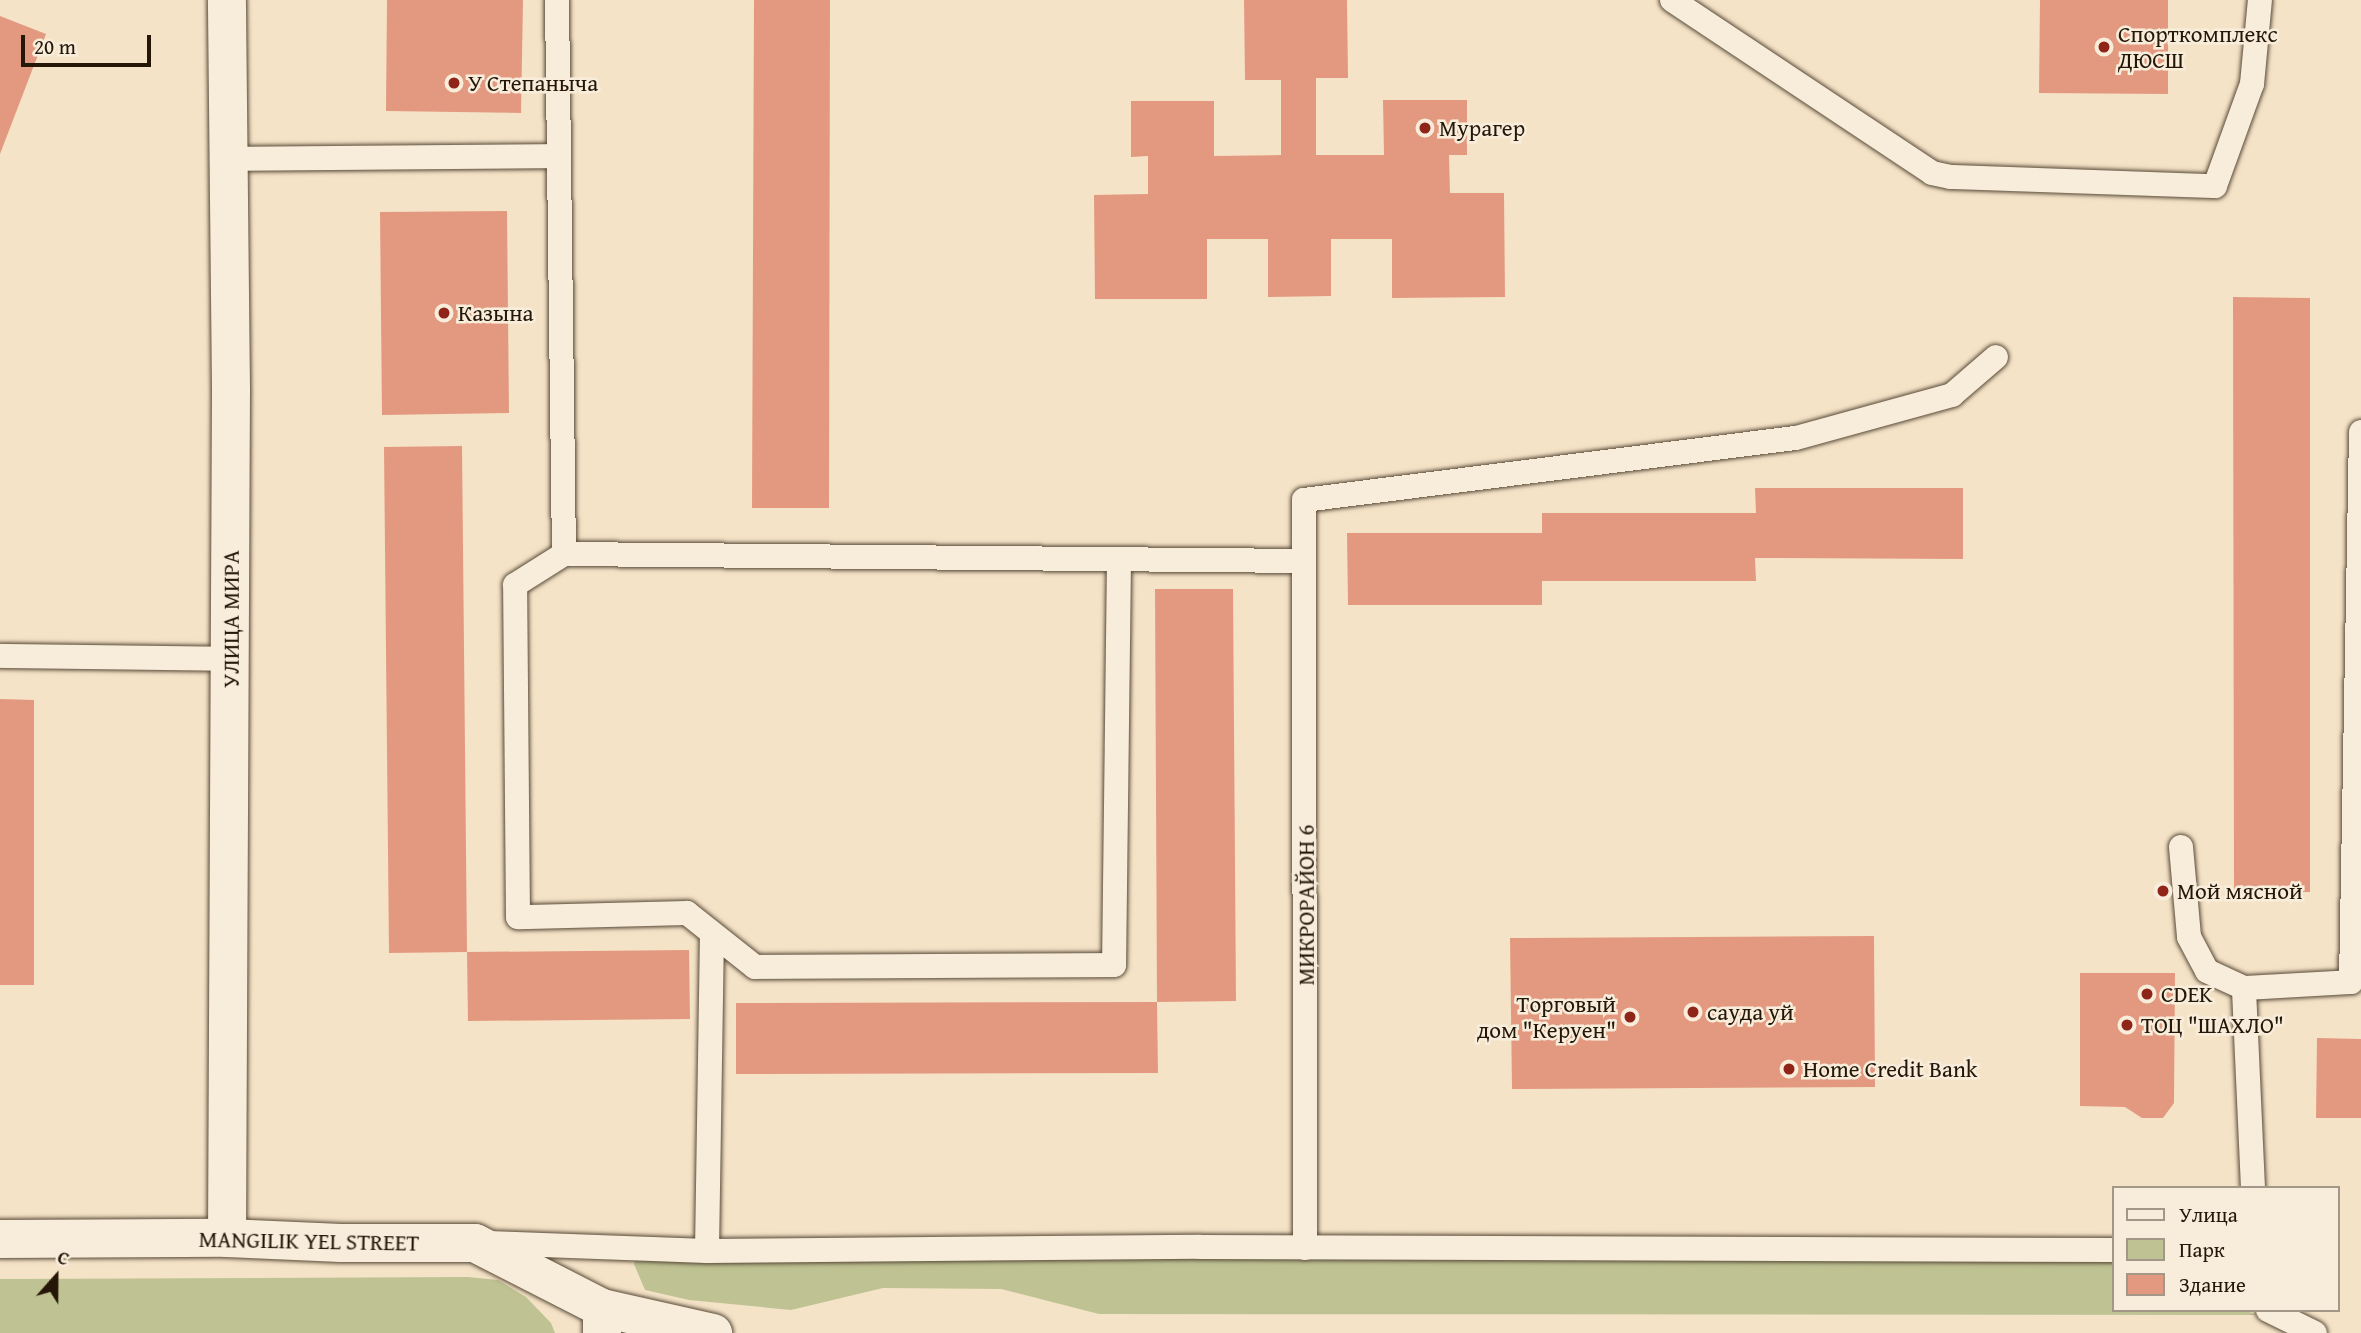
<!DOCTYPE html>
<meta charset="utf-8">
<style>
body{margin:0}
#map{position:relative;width:2361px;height:1333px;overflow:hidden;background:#f5e3c7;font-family:"Gentium Book Plus",serif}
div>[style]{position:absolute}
.green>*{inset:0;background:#bfc393}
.building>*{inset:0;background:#e3997f}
.roads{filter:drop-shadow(0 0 2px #584a38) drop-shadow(0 0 2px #584a38)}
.service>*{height:24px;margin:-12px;padding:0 12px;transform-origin:12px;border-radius:12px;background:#f8eddb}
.minor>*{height:38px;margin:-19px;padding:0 19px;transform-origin:19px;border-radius:19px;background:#f8eddb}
.tertiary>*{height:38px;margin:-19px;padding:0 19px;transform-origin:19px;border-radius:19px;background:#f8eddb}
.dots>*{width:19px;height:19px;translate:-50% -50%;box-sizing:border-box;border:4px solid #f8eddb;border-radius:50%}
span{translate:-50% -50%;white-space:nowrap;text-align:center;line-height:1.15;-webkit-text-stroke:5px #f8eddb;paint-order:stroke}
.poi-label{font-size:23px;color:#241708}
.left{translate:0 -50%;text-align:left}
.right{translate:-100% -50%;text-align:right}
.street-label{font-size:23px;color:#241708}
.legend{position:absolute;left:2112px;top:1186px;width:228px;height:126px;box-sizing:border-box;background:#f8eddb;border:2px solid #a39787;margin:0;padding:9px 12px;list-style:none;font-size:21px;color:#241708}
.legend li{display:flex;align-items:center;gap:14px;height:35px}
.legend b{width:35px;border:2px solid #a39787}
.north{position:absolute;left:21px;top:1242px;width:70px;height:70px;-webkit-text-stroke:5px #f8eddb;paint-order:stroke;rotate:21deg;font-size:19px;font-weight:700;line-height:28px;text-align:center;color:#241708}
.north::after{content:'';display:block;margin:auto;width:24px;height:32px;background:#241708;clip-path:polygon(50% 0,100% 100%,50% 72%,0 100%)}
.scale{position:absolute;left:21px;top:35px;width:130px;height:32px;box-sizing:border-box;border:4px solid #241708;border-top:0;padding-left:9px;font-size:21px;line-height:24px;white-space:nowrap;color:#241708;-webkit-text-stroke:5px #f8eddb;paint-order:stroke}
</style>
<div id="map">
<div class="green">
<div style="clip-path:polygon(637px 1255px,2114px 1259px,2114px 1310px,2245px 1310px,2257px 1315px,1099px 1314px,1001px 1289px,883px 1288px,791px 1310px,689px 1300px,645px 1290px,634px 1264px)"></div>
<div style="clip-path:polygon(468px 1277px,498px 1280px,526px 1297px,551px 1323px,555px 1333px,0 1333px,0 1279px)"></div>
</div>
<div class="building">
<div style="clip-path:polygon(387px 0,523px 0,521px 113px,386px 111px)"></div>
<div style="clip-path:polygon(754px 0,830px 0,829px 508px,752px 508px)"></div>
<div style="clip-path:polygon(1244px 0,1347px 0,1348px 78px,1316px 78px,1316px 155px,1384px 155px,1383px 100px,1467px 100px,1467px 155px,1449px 155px,1450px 193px,1504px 193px,1505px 297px,1392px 298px,1392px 239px,1331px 239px,1331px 296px,1268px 297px,1268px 239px,1207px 239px,1207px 299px,1095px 299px,1094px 195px,1148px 194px,1148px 156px,1131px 157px,1131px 101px,1214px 101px,1214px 156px,1281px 155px,1281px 80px,1245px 80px)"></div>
<div style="clip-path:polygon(2040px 0,2168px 0,2168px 94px,2039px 93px)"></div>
<div style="clip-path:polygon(0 16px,46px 34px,0 154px)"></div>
<div style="clip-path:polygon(507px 211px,509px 413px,382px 415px,380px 212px)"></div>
<div style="clip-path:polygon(2233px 297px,2310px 298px,2310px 892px,2234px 892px)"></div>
<div style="clip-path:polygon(462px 446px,467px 952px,389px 953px,384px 447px)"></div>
<div style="clip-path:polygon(1755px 488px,1963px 488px,1963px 559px,1755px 558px,1756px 581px,1542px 581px,1542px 605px,1348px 605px,1347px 533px,1542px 533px,1542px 513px,1756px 513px)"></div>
<div style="clip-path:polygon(1155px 589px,1233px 589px,1236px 1001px,1157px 1002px)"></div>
<div style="clip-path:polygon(0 699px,34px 700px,34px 985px,0 985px)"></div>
<div style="clip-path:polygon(1874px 936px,1875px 1087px,1512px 1089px,1510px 938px)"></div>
<div style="clip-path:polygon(689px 950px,690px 1019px,468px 1021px,467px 952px)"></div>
<div style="clip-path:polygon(2080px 973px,2175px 973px,2174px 1103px,2163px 1118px,2142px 1118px,2125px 1107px,2080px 1106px)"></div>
<div style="clip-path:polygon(1157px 1002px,1158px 1073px,736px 1074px,736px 1003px)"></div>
<div style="clip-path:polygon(2317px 1038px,2361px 1039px,2361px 1118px,2316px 1118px)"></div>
</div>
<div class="roads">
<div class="service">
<div style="left:557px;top:0;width:554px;rotate:89.28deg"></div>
<div style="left:1672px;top:0;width:312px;rotate:33.6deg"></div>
<div style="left:1932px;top:173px;width:19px;rotate:12deg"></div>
<div style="left:1951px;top:177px;width:264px;rotate:2deg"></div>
<div style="left:2215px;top:186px;width:109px;rotate:-70.1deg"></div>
<div style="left:2252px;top:84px;width:84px;rotate:-84.6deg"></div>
<div style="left:227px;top:159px;width:331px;rotate:-0.5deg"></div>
<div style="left:1119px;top:560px;width:405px;rotate:90.7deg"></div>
<div style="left:1114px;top:965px;width:359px;rotate:179.7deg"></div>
<div style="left:755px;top:967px;width:87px;rotate:-141.5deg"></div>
<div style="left:687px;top:913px;width:169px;rotate:178.6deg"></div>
<div style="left:518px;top:917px;width:332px;rotate:-90.5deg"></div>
<div style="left:515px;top:585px;width:58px;rotate:-32.3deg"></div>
<div style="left:564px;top:554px;width:740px;rotate:0.54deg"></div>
<div style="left:0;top:656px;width:231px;rotate:0.7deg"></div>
<div style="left:2181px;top:847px;width:90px;rotate:84.9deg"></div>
<div style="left:2189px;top:937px;width:38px;rotate:62deg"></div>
<div style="left:2207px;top:971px;width:41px;rotate:24.7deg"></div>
<div style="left:2253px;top:1188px;width:200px;rotate:-92.6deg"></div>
<div style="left:2244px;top:988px;width:107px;rotate:-3.2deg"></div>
<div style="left:2351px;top:982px;width:550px;rotate:-88.96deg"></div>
<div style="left:488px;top:1243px;width:219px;rotate:2.1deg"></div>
<div style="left:707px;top:1251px;width:493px;rotate:-0.5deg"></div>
<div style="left:1200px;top:1247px;width:914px;rotate:0.19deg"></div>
<div style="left:1305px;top:1248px;width:748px;rotate:-90.08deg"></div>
<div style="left:1304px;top:500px;width:496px;rotate:-7.2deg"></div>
<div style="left:1796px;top:438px;width:162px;rotate:-15.4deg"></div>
<div style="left:1952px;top:395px;width:58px;rotate:-40.8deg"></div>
<div style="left:707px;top:1251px;width:316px;rotate:-89.1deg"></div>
<div style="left:2268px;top:1310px;width:52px;rotate:26.1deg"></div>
</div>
<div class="minor">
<div style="left:227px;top:1238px;width:848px;rotate:-89.73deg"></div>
<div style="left:231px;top:390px;width:390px;rotate:-90.6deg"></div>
</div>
<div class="tertiary">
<div style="left:0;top:1239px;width:227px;rotate:-0.3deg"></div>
<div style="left:227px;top:1238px;width:114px;rotate:2.5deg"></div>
<div style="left:341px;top:1243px;width:134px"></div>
<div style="left:475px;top:1243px;width:143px;rotate:27.1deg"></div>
<div style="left:602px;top:1308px;width:25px;rotate:90deg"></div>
<div style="left:602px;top:1308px;width:114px;rotate:12.7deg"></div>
</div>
</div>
<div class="dots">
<div style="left:2104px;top:47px;background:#8f2418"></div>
<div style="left:454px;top:83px;background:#8f2418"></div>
<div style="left:1425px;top:128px;background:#8f2418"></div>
<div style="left:444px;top:313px;background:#8f2418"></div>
<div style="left:2163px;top:891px;background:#8f2418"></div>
<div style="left:2147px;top:994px;background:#8f2418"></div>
<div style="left:1693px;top:1012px;background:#8f2418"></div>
<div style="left:1630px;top:1017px;background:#8f2418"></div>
<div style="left:2127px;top:1025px;background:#8f2418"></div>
<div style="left:1789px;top:1069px;background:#8f2418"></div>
</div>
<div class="poi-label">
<span class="left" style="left:2118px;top:47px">Спорткомплекс<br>ДЮСШ</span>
<span class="left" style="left:468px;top:83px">У Степаныча</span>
<span class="left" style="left:1439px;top:128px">Мурагер</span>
<span class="left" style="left:458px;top:313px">Казына</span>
<span class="left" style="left:2177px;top:891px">Мой мясной</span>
<span class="left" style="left:2161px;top:994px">CDEK</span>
<span class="right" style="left:1616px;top:1017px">Торговый<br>дом "Керуен"</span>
<span class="left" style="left:1707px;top:1012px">сауда уй</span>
<span class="left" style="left:2141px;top:1025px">ТОЦ "ШАХЛО"</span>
<span class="left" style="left:1803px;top:1069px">Home Credit Bank</span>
</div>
<div class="street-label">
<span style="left:231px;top:619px;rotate:-90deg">УЛИЦА МИРА</span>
<span style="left:1306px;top:905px;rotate:-90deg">МИКРОРАЙОН 6</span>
<span style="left:309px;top:1241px;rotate:1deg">MANGILIK YEL STREET</span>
</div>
<ul class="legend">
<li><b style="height:9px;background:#f8eddb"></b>Улица</li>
<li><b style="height:19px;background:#bfc393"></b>Парк</li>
<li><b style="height:19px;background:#e3997f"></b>Здание</li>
</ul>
<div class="north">С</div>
<div class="scale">20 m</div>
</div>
